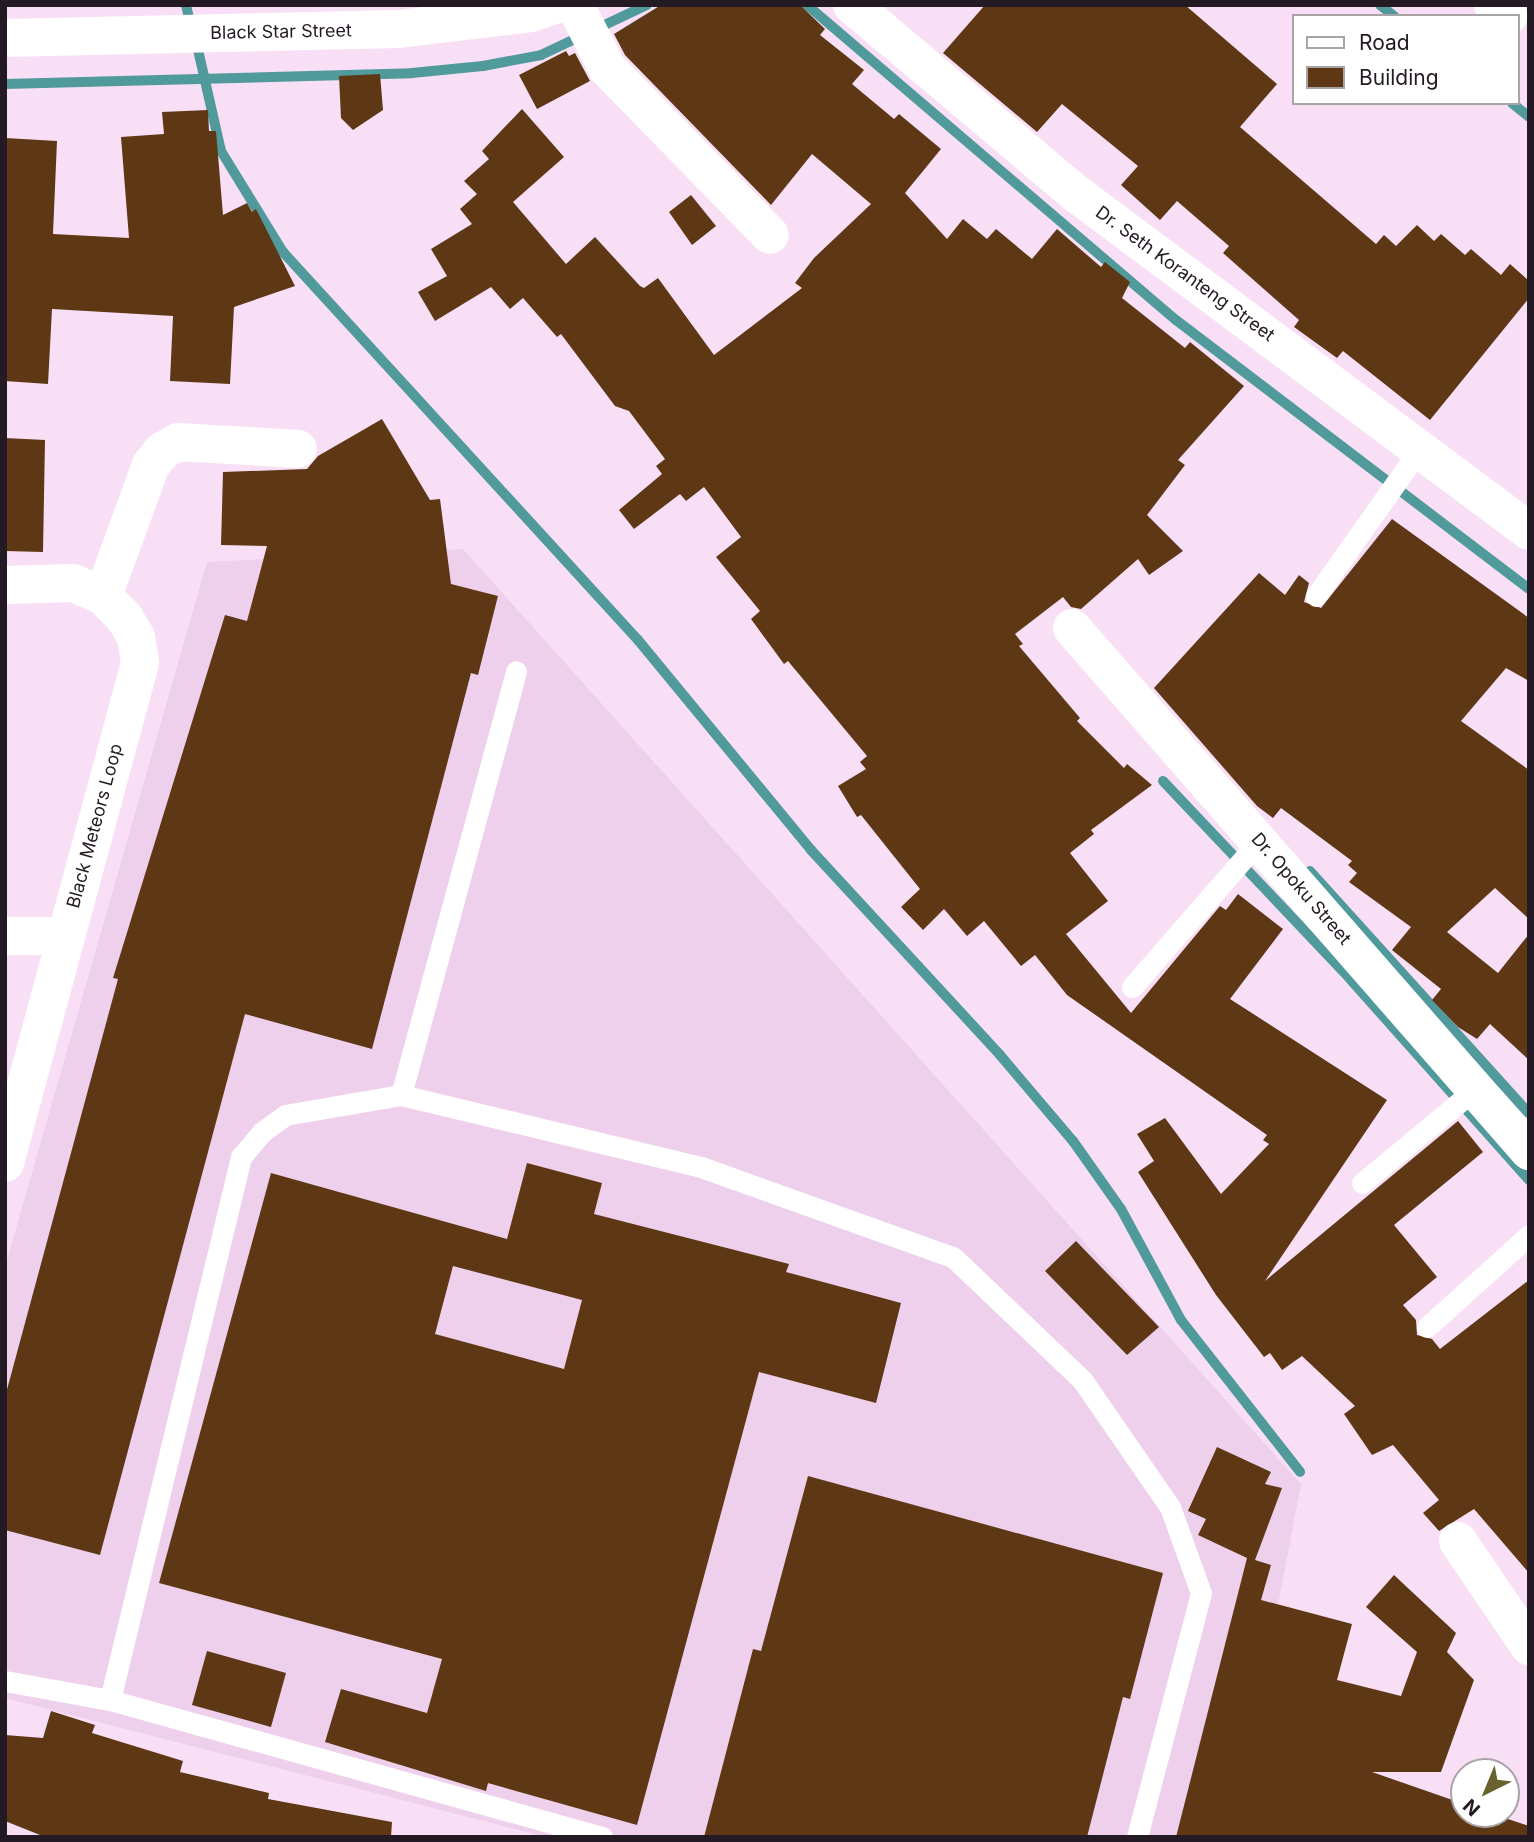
<!DOCTYPE html>
<style>
body{margin:0}
#map{position:relative;width:1534px;height:1842px;overflow:hidden;background:#f8dff6;font-family:Inter,sans-serif}
div>[style]{position:absolute}
.built>*{inset:0;background:#eed0ec}
.stream>*{height:10px;margin:-5px;padding:0 5px;transform-origin:5px;border-radius:5px;background:#519a9c}
.building>*{inset:0;background:#5e3715}
.service>*{height:21px;margin:-10.5px;padding:0 10.5px;transform-origin:10.5px;border-radius:10.5px;background:#fff}
.minor>*{height:38px;margin:-19px;padding:0 19px;transform-origin:19px;border-radius:19px;background:#fff}
span{translate:-50% -50%;white-space:nowrap;text-align:center;line-height:1.15;-webkit-text-stroke:7px #fff;paint-order:stroke}
.street-label{font-size:18px;color:#231a23}
.frame{position:absolute;inset:0;border:7px solid #231a23;pointer-events:none}
.legend{position:absolute;left:1292px;top:14px;width:228px;height:91px;box-sizing:border-box;background:#fff;border:2px solid #a7a3a7;margin:0;padding:9px 12px;list-style:none;font-size:21px;color:#231a23}
.legend li{display:flex;align-items:center;gap:14px;height:35px}
.legend b{width:35px;border:2px solid #a7a3a7}
.north{position:absolute;left:1450px;top:1758px;width:70px;height:70px;box-sizing:border-box;background:#fff;border:2px solid #a7a3a7;border-radius:50%;rotate:223deg;font-size:19px;font-weight:700;line-height:28px;text-align:center;color:#231a23}
.north::after{content:'';display:block;margin:auto;width:24px;height:32px;background:#68622e;clip-path:polygon(50% 0,100% 100%,50% 72%,0 100%)}
</style>
<div id="map">
<div class="built">
<div style="clip-path:polygon(463px 549px,1301px 1484px,1234px 1837px,546px 1837px,5px 1698px,5px 1267px,207px 562px)"></div>
</div>
<div class="stream">
<div style="left:186px;top:5px;width:22px;rotate:77deg"></div>
<div style="left:807px;top:5px;width:485px;rotate:40.5deg"></div>
<div style="left:1176px;top:320px;width:444px;rotate:37.3deg"></div>
<div style="left:1380px;top:5px;width:18px;rotate:38deg"></div>
<div style="left:196px;top:41px;width:113px;rotate:77.2deg"></div>
<div style="left:221px;top:151px;width:119px;rotate:58.5deg"></div>
<div style="left:283px;top:252px;width:526px;rotate:47.54deg"></div>
<div style="left:638px;top:640px;width:272px;rotate:50.5deg"></div>
<div style="left:811px;top:850px;width:279px;rotate:47.3deg"></div>
<div style="left:1000px;top:1055px;width:113px;rotate:49.7deg"></div>
<div style="left:1073px;top:1141px;width:83px;rotate:54.8deg"></div>
<div style="left:1121px;top:1209px;width:126px;rotate:61.6deg"></div>
<div style="left:1181px;top:1320px;width:193px;rotate:51.9deg"></div>
<div style="left:5px;top:84px;width:407px;rotate:-1.5deg"></div>
<div style="left:412px;top:73px;width:71px;rotate:-5.6deg"></div>
<div style="left:483px;top:66px;width:59px;rotate:-10.7deg"></div>
<div style="left:541px;top:55px;width:117px;rotate:-25.3deg"></div>
<div style="left:1512px;top:103px;width:22px;rotate:39deg"></div>
<div style="left:1163px;top:781px;width:260px;rotate:46.6deg"></div>
<div style="left:1342px;top:970px;width:281px;rotate:48.3deg"></div>
<div style="left:1310px;top:871px;width:326px;rotate:47.9deg"></div>
</div>
<div class="building">
<div style="clip-path:polygon(661px 5px,800px 5px,825px 29px,820px 35px,864px 70px,852px 84px,894px 119px,899px 114px,941px 149px,905px 193px,947px 239px,963px 219px,987px 239px,996px 229px,1032px 259px,1057px 229px,1101px 267px,1105px 262px,1130px 282px,1122px 298px,1185px 348px,1190px 342px,1244px 386px,1178px 460px,1185px 465px,1147px 515px,1183px 551px,1149px 575px,1138px 559px,1081px 609px,1071px 607px,1063px 597px,1015px 634px,1023px 644px,1019px 646px,1080px 718px,1077px 721px,1124px 768px,1127px 764px,1152px 785px,1091px 830px,1094px 834px,1070px 853px,1108px 901px,1066px 934px,1131px 1013px,1220px 906px,1226px 910px,1238px 894px,1283px 929px,1230px 999px,1387px 1100px,1265px 1281px,1458px 1121px,1483px 1152px,1394px 1225px,1437px 1277px,1403px 1305px,1416px 1320px,1417px 1335px,1432px 1339px,1440px 1349px,1529px 1280px,1529px 1573px,1474px 1509px,1439px 1531px,1423px 1513px,1439px 1500px,1393px 1445px,1372px 1455px,1344px 1414px,1355px 1406px,1302px 1356px,1282px 1370px,1270px 1353px,1264px 1357px,1216px 1295px,1138px 1172px,1154px 1161px,1137px 1134px,1165px 1118px,1221px 1194px,1269px 1144px,1263px 1140px,1267px 1135px,1067px 995px,1035px 955px,1021px 966px,984px 921px,967px 936px,944px 909px,923px 930px,901px 907px,920px 889px,861px 815px,857px 817px,838px 786px,866px 769px,860px 762px,867px 756px,788px 661px,784px 664px,751px 619px,760px 611px,716px 557px,741px 537px,704px 487px,686px 501px,680px 494px,634px 529px,619px 510px,662px 474px,656px 466px,665px 459px,629px 411px,615px 406px,561px 334px,557px 337px,523px 298px,510px 309px,491px 287px,435px 321px,418px 292px,447px 276px,431px 249px,472px 224px,460px 209px,477px 194px,464px 181px,489px 159px,482px 151px,522px 109px,564px 157px,513px 202px,566px 264px,595px 237px,640px 286px,644px 288px,658px 278px,714px 355px,802px 288px,795px 283px,814px 258px,871px 204px,812px 154px,771px 205px,625px 55px,614px 34px)"></div>
<div style="clip-path:polygon(985px 5px,1185px 5px,1277px 84px,1240px 127px,1376px 244px,1384px 235px,1396px 246px,1417px 225px,1434px 241px,1441px 234px,1465px 255px,1471px 249px,1501px 275px,1510px 264px,1529px 281px,1529px 298px,1430px 420px,1343px 351px,1337px 358px,1294px 327px,1299px 320px,1223px 253px,1229px 246px,1177px 201px,1160px 220px,1121px 185px,1138px 166px,1062px 104px,1037px 132px,943px 53px)"></div>
<div style="clip-path:polygon(566px 51px,569px 56px,575px 53px,590px 81px,537px 109px,519px 75px)"></div>
<div style="clip-path:polygon(380px 74px,383px 110px,353px 130px,341px 118px,339px 76px)"></div>
<div style="clip-path:polygon(208px 110px,209px 131px,216px 131px,223px 215px,247px 203px,252px 212px,256px 209px,295px 286px,234px 307px,230px 384px,170px 381px,173px 316px,52px 309px,48px 384px,5px 381px,5px 138px,57px 141px,53px 234px,129px 238px,121px 137px,164px 134px,162px 112px)"></div>
<div style="clip-path:polygon(691px 195px,716px 226px,692px 245px,669px 212px)"></div>
<div style="clip-path:polygon(382px 419px,430px 500px,440px 499px,451px 584px,498px 596px,478px 675px,471px 673px,372px 1049px,245px 1014px,100px 1555px,5px 1530px,5px 1397px,118px 979px,113px 978px,225px 615px,247px 621px,267px 546px,221px 545px,223px 472px,307px 469px,318px 456px)"></div>
<div style="clip-path:polygon(5px 438px,45px 440px,43px 552px,5px 551px)"></div>
<div style="clip-path:polygon(1392px 519px,1529px 618px,1529px 681px,1506px 668px,1461px 721px,1529px 770px,1529px 919px,1495px 888px,1447px 932px,1498px 973px,1529px 934px,1529px 1060px,1490px 1024px,1477px 1039px,1458px 1027px,1432px 1000px,1441px 989px,1392px 950px,1411px 927px,1349px 882px,1357px 873px,1348px 865px,1352px 861px,1281px 808px,1273px 818px,1257px 806px,1154px 688px,1259px 573px,1285px 595px,1299px 575px,1309px 583px,1304px 602px,1321px 608px)"></div>
<div style="clip-path:polygon(evenodd,527px 1163px,602px 1183px,594px 1214px,789px 1264px,786px 1272px,901px 1303px,876px 1403px,759px 1372px,637px 1825px,488px 1783px,486px 1791px,325px 1742px,341px 1689px,427px 1713px,442px 1659px,159px 1583px,271px 1173px,507px 1239px,527px 1163px,453px 1266px,582px 1300px,564px 1369px,435px 1334px,453px 1266px)"></div>
<div style="clip-path:polygon(1076px 1241px,1159px 1327px,1127px 1355px,1045px 1271px)"></div>
<div style="clip-path:polygon(1217px 1447px,1271px 1472px,1265px 1484px,1282px 1488px,1255px 1560px,1271px 1565px,1261px 1600px,1352px 1624px,1337px 1680px,1401px 1696px,1417px 1652px,1366px 1607px,1394px 1575px,1456px 1633px,1447px 1652px,1474px 1680px,1441px 1772px,1372px 1772px,1464px 1804px,1464px 1814px,1493px 1814px,1529px 1826px,1529px 1837px,1176px 1837px,1247px 1558px,1198px 1535px,1206px 1519px,1188px 1511px)"></div>
<div style="clip-path:polygon(808px 1476px,1163px 1573px,1130px 1699px,1123px 1697px,1087px 1837px,704px 1837px,753px 1649px,761px 1651px)"></div>
<div style="clip-path:polygon(207px 1651px,286px 1673px,271px 1727px,192px 1705px)"></div>
<div style="clip-path:polygon(51px 1711px,95px 1725px,92px 1733px,183px 1761px,180px 1772px,269px 1793px,268px 1799px,392px 1822px,391px 1837px,45px 1837px,5px 1821px,5px 1735px,43px 1738px)"></div>
</div>
<div class="service">
<div style="left:1316px;top:596px;width:182px;rotate:-54.8deg"></div>
<div style="left:1132px;top:987px;width:194px;rotate:-49deg"></div>
<div style="left:401px;top:1095px;width:439px;rotate:-74.8deg"></div>
<div style="left:1362px;top:1183px;width:146px;rotate:-39.7deg"></div>
<div style="left:1427px;top:1327px;width:137px;rotate:-42deg"></div>
<div style="left:5px;top:1681px;width:107px;rotate:10.3deg"></div>
<div style="left:110px;top:1700px;width:511px;rotate:15.56deg"></div>
<div style="left:110px;top:1700px;width:559px;rotate:-76.44deg"></div>
<div style="left:241px;top:1157px;width:33px;rotate:-50deg"></div>
<div style="left:262px;top:1132px;width:29px;rotate:-36deg"></div>
<div style="left:285px;top:1115px;width:118px;rotate:-9.8deg"></div>
<div style="left:401px;top:1095px;width:309px;rotate:13.5deg"></div>
<div style="left:701px;top:1167px;width:268px;rotate:19.7deg"></div>
<div style="left:953px;top:1257px;width:180px;rotate:43.6deg"></div>
<div style="left:1083px;top:1381px;width:153px;rotate:55.4deg"></div>
<div style="left:1170px;top:1507px;width:91px;rotate:70.2deg"></div>
<div style="left:1201px;top:1593px;width:252px;rotate:104.7deg"></div>
</div>
<div class="minor">
<div style="left:575px;top:5px;width:71px;rotate:63.1deg"></div>
<div style="left:607px;top:68px;width:233px;rotate:45.7deg"></div>
<div style="left:852px;top:5px;width:295px;rotate:40.1deg"></div>
<div style="left:1078px;top:195px;width:562px;rotate:36.69deg"></div>
<div style="left:1493px;top:5px;width:19px;rotate:35deg"></div>
<div style="left:5px;top:38px;width:394px;rotate:-1.3deg"></div>
<div style="left:399px;top:29px;width:133px;rotate:-6.9deg"></div>
<div style="left:531px;top:13px;width:24px;rotate:-19deg"></div>
<div style="left:5px;top:585px;width:68px;rotate:-1.7deg"></div>
<div style="left:73px;top:583px;width:33px;rotate:23deg"></div>
<div style="left:103px;top:596px;width:30px;rotate:45deg"></div>
<div style="left:124px;top:617px;width:23px;rotate:59deg"></div>
<div style="left:136px;top:637px;width:26px;rotate:81deg"></div>
<div style="left:140px;top:663px;width:518px;rotate:105.11deg"></div>
<div style="left:103px;top:596px;width:140px;rotate:-69.9deg"></div>
<div style="left:151px;top:465px;width:18px;rotate:-52deg"></div>
<div style="left:162px;top:451px;width:18px;rotate:-29deg"></div>
<div style="left:178px;top:442px;width:120px;rotate:3.3deg"></div>
<div style="left:1072px;top:628px;width:695px;rotate:48.85deg"></div>
<div style="left:5px;top:936px;width:60px"></div>
<div style="left:1458px;top:1541px;width:127px;rotate:55.9deg"></div>
</div>
<div class="street-label">
<span style="left:281px;top:32px;rotate:-1deg">Black Star Street</span>
<span style="left:1185px;top:274px;rotate:36deg">Dr. Seth Koranteng Street</span>
<span style="left:95px;top:826px;rotate:-75deg">Black Meteors Loop</span>
<span style="left:1301px;top:889px;rotate:49deg">Dr. Opoku Street</span>
</div>
<div class="frame"></div>
<ul class="legend">
<li><b style="height:9px;background:#fff"></b>Road</li>
<li><b style="height:19px;background:#5e3715"></b>Building</li>
</ul>
<div class="north">N</div>
</div>
